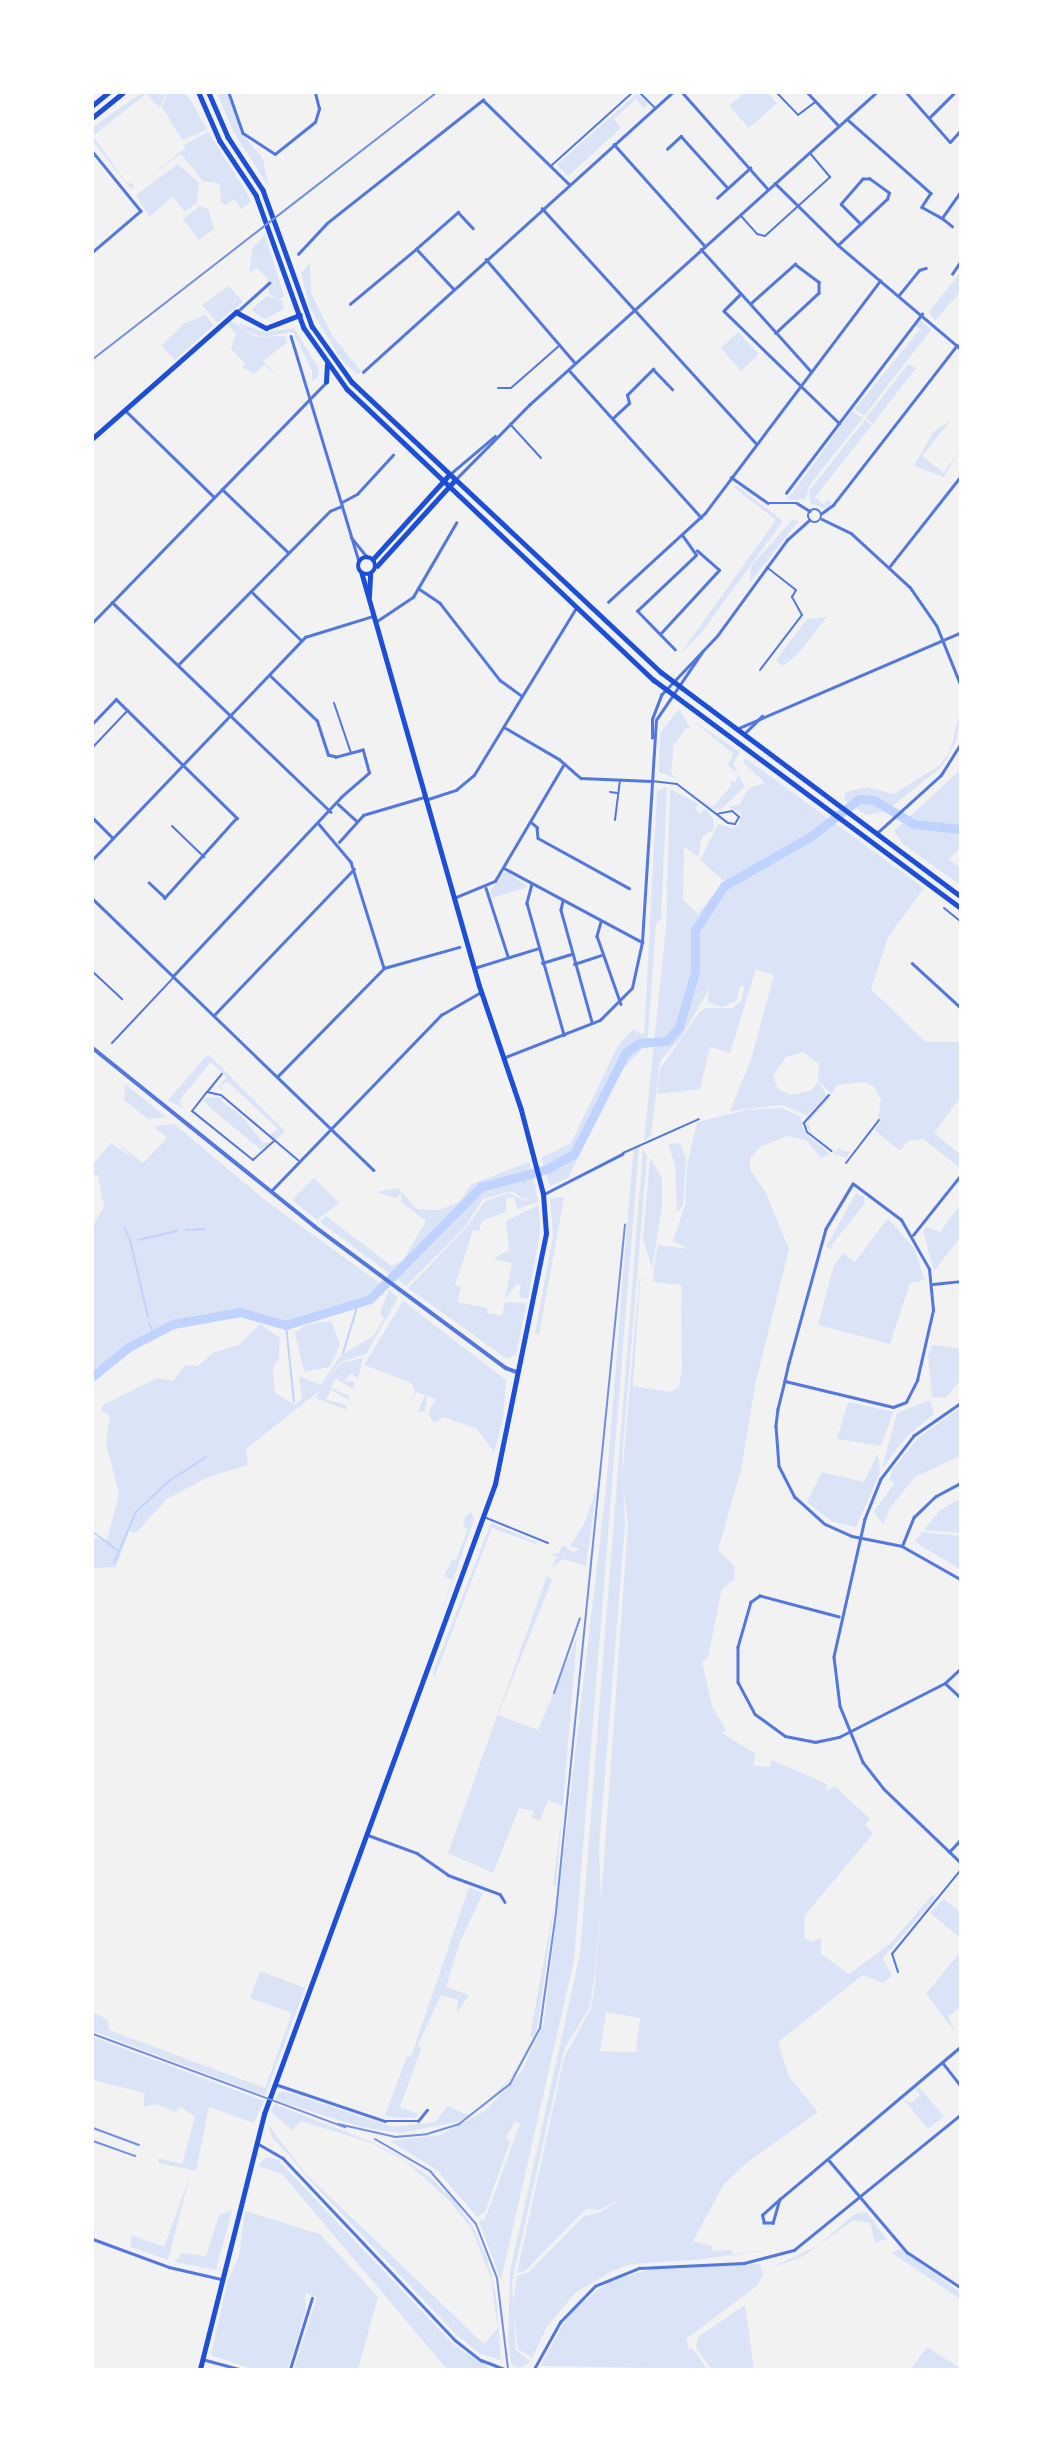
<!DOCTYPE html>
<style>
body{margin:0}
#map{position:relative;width:1053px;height:2462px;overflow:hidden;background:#f2f2f2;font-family:"Playfair Display",serif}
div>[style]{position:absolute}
.green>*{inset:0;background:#dbe4f7}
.stream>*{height:2px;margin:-1px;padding:0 1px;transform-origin:1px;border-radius:1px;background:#bfd3fe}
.river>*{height:9px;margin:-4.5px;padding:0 4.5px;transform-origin:4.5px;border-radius:4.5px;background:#bfd3fe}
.service>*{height:2px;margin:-1px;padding:0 1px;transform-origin:1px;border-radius:1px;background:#5277de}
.minor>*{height:2.5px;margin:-1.25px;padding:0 1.25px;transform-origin:1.25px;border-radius:1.25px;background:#5277de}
.minor>.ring{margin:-1.25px;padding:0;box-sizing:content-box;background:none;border:2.5px solid #5277de;border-radius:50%}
.tertiary>*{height:3.5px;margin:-1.75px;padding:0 1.75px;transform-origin:1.75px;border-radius:1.75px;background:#5277de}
.secondary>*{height:4.5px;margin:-2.25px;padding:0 2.25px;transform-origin:2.25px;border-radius:2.25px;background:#1d4ed8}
.secondary>.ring{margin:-2.25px;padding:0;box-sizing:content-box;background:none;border:4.5px solid #1d4ed8;border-radius:50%}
.primary>*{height:4.5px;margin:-2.25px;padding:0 2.25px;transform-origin:2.25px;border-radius:2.25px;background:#1d4ed8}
.rail>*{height:2px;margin:-1px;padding:0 1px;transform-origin:1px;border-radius:1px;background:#7290e2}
span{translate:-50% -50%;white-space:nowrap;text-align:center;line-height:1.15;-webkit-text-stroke:7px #fff;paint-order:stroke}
.frame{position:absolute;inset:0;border:94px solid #fff;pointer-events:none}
</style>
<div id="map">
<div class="green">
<div style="clip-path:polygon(141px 93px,166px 93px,160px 108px,146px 94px,93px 136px,125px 181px,134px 185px,131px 189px,93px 142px,93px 127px)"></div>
<div style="clip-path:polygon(167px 93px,183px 93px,190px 99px,207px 130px,182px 140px,162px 107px)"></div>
<div style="clip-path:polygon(217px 93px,228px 93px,241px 132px,263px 159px,269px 187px,234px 133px)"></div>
<div style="clip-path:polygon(637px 93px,648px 104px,644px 108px,636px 99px,614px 119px,621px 128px,568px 176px,557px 165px)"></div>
<div style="clip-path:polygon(744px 93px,768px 93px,777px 103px,749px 128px,729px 106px)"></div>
<div style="clip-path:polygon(208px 132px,246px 191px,251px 202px,241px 209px,234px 199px,226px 205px,221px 202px,220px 184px,203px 181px,181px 154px,149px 177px,185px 148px,184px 145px)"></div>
<div style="clip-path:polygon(178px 164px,199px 183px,197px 202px,185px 212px,173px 197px,149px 217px,136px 195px)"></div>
<div style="clip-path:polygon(200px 206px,208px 209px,214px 229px,199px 240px,183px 219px)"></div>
<div style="clip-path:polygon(265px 235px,284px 296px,279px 299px,269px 294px,267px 278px,256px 268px,249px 274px,253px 247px)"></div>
<div style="clip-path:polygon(310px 263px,311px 293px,332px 335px,361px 371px,357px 375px,340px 358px,310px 308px,301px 273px)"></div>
<div style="clip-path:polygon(960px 273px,960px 292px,935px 321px,929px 312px)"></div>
<div style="clip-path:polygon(229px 286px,243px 302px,217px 323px,202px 305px)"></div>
<div style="clip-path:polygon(267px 296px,282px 300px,284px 309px,265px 319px,251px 310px)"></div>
<div style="clip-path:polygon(205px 315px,214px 325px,175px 360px,161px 346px,185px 323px)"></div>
<div style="clip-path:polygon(920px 319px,931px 330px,864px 416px,855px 409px,920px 329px,915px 325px)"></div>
<div style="clip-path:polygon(232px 321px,255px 337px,285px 336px,287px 343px,263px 361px,281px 379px,264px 365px,254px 374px,242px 367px,245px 363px,231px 349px,236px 334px,228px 325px)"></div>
<div style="clip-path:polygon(239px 323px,265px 332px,294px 328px,319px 369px,318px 378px,312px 381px,312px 371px,293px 332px,262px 337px,244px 330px)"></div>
<div style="clip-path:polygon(738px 332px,759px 354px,741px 371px,721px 348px)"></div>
<div style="clip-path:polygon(908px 364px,916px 368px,873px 424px,866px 418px)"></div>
<div style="clip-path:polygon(852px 411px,863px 418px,809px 486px,806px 499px,787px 500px)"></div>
<div style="clip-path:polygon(865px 420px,872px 425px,815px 497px,824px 505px,828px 500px,832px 503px,826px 509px,810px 503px,809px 491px)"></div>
<div style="clip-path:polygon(951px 420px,922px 456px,944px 473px,960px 449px,944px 477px,914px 466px,933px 432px)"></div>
<div style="clip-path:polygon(737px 486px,783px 521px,702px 632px,680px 654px,776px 520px,735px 488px,730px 489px)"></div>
<div style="clip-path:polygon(792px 520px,799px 521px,750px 582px,751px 566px)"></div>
<div style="clip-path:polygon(827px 617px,797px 655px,783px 666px,776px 660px,807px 619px)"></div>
<div style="clip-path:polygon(679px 709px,691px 729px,686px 728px,674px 745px,671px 772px,675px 778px,659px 772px,660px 733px)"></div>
<div style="clip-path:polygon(960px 713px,957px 739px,947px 759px,939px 769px,885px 812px,866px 815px,844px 800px,846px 792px,867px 787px,894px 794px,940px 765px,950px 751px)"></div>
<div style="clip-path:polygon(695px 722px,740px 752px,733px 764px,745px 787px,720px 810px,713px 809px,699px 798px,713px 807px,731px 786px,730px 781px,736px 782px,738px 774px,728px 765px,733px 754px)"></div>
<div style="clip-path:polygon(745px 758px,924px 888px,888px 937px,871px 989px,926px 1042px,960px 1042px,960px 1098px,934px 1133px,960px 1154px,960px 1168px,923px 1139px,908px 1141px,900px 1151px,874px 1130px,881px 1121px,878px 1118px,881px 1100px,874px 1086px,864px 1082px,837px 1085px,829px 1099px,808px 1122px,812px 1133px,835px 1152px,841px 1146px,840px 1150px,850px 1152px,846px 1158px,835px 1154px,806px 1127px,809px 1117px,831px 1093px,818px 1081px,819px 1064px,803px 1052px,786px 1057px,773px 1076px,778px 1089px,791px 1095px,810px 1091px,818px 1082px,822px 1087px,827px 1097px,807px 1115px,782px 1105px,730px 1111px,751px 1059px,774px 975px,756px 969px,730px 1053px,710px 1047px,700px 1089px,657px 1094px,660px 1069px,699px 1013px,705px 1008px,733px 1008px,742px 1000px,744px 986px,740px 986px,736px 1001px,723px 1007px,708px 1003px,709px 989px,682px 1036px,660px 1061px,651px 1135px,644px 1141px,666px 926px,670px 789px,699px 804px,695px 809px,701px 814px,705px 809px,713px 818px,714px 829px,702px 837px,698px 857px,684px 847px,683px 900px,698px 914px,724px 881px,700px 860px,718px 824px,733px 828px,739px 824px,741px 813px,729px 807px,740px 804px,749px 788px,765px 783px,743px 762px)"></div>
<div style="clip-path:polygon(960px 770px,960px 848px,949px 859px,960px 868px,960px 885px,903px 844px,894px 831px)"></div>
<div style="clip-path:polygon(667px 787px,661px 919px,656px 924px,647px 1051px,645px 1046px,619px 1073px,568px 1178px,550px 1186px,541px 1158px,571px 1143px,618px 1045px,633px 1029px,644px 1035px,657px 791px)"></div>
<div style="clip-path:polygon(506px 871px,528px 887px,492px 898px,490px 890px)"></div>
<div style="clip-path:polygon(208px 1054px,285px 1131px,276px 1140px,269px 1135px,278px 1129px,227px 1081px,221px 1086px,223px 1091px,219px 1087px,226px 1077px,211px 1062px,179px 1101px,184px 1109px,168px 1100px)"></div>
<div style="clip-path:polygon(125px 1084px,166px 1117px,148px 1119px,124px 1100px)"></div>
<div style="clip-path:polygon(208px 1097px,223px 1098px,221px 1101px,239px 1113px,236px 1116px,240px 1114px,263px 1143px,271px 1143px,261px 1150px,209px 1107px,203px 1100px)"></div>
<div style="clip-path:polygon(evenodd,782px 1108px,800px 1116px,805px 1132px,830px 1154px,821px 1158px,806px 1140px,787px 1136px,760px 1147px,750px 1159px,750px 1169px,766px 1193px,789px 1249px,756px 1381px,741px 1470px,718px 1550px,734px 1566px,735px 1579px,722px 1589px,708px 1657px,702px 1662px,712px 1706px,726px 1730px,722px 1733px,756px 1754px,753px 1765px,769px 1767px,772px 1760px,827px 1784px,825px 1790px,836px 1787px,870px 1819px,865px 1825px,873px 1834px,804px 1916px,805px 1938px,811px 1942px,821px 1938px,821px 1954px,849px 1974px,891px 1943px,934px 1893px,935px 1899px,883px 1958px,892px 1976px,883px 1983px,863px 1975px,778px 2042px,789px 2077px,818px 2112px,749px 2161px,724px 2184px,693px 2241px,712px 2246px,713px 2251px,732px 2250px,733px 2254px,769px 2250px,695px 2260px,631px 2264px,612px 2271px,575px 2293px,547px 2327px,532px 2358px,518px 2349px,513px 2304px,517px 2276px,529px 2272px,583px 2217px,600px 2212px,624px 2198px,599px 2210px,586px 2209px,525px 2271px,517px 2273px,564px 2058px,591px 2008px,595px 1985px,628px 1525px,622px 1478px,639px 1280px,650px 1278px,640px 1281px,633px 1386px,671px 1392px,679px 1387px,682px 1368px,681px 1285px,653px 1282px,654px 1266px,658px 1245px,689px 1249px,673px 1241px,685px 1205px,687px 1165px,697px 1122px,746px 1110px,782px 1108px,606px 2012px,640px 2018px,636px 2052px,600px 2051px,606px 2012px)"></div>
<div style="clip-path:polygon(174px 1124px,265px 1200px,385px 1287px,358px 1304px,286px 1325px,240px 1312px,173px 1324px,129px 1347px,93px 1376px,93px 1226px,104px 1207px,98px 1175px,93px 1175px,94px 1163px,111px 1143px,134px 1159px,114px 1140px,143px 1163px,167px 1138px,153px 1126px)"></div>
<div style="clip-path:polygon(680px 1143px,686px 1159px,683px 1205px,677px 1213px,675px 1165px,668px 1144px)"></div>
<div style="clip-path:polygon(639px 1147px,574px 1960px,501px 2280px,479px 2221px,485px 2219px,520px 2124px,515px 2121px,506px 2137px,510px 2142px,485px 2212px,477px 2217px,437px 2170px,390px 2141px,440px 2135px,485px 2111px,522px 2071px,544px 2022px,606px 1488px,631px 1177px,634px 1149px)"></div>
<div style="clip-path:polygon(643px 1149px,647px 1157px,622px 1457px,625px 1525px,599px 1848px,601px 1902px,595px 1972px,590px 2006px,564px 2050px,512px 2282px,516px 2350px,531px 2362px,520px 2368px,511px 2364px,508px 2341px,510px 2272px,580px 1954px)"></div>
<div style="clip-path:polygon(650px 1157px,662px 1178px,662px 1207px,652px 1268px,643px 1239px)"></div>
<div style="clip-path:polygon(529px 1162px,536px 1189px,531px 1198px,523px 1199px,513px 1191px,483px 1199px,464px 1228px,406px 1286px,320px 1222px,326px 1216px,392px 1266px,403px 1260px,426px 1221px,401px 1202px,401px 1193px,396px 1198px,376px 1192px,398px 1188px,417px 1209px,439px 1210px,459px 1202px,472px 1184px)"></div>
<div style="clip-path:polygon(314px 1178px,339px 1203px,317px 1220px,292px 1200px)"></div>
<div style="clip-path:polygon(536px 1190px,538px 1202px,517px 1209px,514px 1197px,506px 1198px,506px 1212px,482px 1221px,479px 1231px,473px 1230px,455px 1285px,461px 1287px,457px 1302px,487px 1308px,487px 1313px,502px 1316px,505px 1302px,527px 1303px,516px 1354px,507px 1359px,408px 1288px,465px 1229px,485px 1201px,509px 1193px,525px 1201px)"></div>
<div style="clip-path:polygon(856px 1193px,864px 1197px,865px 1203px,831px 1246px,833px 1250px,826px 1247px)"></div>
<div style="clip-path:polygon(561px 1197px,564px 1198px,539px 1335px,535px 1333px,553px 1236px,550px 1199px)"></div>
<div style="clip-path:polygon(539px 1205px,540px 1232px,528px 1299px,519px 1297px,521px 1285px,517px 1284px,505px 1299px,512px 1263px,493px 1259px,509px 1250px,506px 1221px)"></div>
<div style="clip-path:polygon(960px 1205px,960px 1238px,934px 1271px,923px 1231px,926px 1227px,940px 1232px)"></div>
<div style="clip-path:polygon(888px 1218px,914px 1248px,925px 1280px,910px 1283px,890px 1344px,818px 1325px,834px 1265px,843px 1253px,855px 1262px)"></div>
<div style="clip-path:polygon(389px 1290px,398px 1298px,366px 1354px,340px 1362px,323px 1388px,246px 1449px,248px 1465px,208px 1477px,167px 1499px,136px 1533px,129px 1531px,116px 1567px,93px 1568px,93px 1538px,107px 1540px,119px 1494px,106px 1443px,110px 1416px,101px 1410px,103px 1405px,157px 1378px,173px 1381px,186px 1365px,198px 1366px,214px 1352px,239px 1345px,260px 1324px,280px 1338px,279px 1358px,273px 1368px,275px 1393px,295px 1405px,302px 1399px,299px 1376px,321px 1385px,340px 1356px,373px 1336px,384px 1319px,380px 1312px)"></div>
<div style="clip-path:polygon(403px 1301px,506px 1380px,503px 1419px,494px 1452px,477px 1429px,444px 1417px,434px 1423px,428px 1413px,436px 1399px,427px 1396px,425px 1412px,418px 1411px,425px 1395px,416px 1392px,409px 1406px,415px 1390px,410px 1382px,364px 1365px)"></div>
<div style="clip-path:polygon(331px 1321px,340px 1344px,330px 1367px,304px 1372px,295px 1333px,305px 1325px)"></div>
<div style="clip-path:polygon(932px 1345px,958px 1348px,960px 1355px,960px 1381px,945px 1398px,932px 1397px,928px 1356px)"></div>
<div style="clip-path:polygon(363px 1358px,358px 1378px,351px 1373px,344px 1381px,355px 1382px,353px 1389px,335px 1378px,331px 1388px,349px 1396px,350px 1393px,349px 1400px,331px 1390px,326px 1400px,346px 1405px,347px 1410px,315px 1398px,341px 1363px)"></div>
<div style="clip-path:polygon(930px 1400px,934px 1414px,907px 1436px,882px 1469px,897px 1413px)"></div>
<div style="clip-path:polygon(848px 1402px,893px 1412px,881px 1446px,837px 1439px)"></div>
<div style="clip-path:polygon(960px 1408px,960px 1456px,915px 1477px,890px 1508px,883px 1525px,874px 1511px,895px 1483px,889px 1480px,892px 1470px,918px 1438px)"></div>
<div style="clip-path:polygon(878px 1453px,880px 1473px,856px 1527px,833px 1522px,807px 1502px,822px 1472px,864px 1482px)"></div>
<div style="clip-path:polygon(597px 1487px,586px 1566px,563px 1559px,551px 1568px,557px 1557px,547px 1553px,557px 1554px,563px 1545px,573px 1552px,580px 1549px,570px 1546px,585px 1522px)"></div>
<div style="clip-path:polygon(960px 1499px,960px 1533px,924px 1530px,940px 1510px)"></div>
<div style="clip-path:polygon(471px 1512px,474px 1519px,435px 1632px,452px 1580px,444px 1576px,452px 1560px,456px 1560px,468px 1529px,463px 1527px,465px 1517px)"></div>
<div style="clip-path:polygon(491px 1523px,536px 1542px,542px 1553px,536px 1544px,492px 1528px,434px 1678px,433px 1672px)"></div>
<div style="clip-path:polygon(922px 1532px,960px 1536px,960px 1569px,915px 1542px)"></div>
<div style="clip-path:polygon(547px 1576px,552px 1580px,498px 1715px,538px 1730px,577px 1637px,556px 1886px,553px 1885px,563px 1806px,548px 1800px,540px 1821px,532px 1818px,534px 1811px,519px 1808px,493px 1873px,448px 1853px)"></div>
<div style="clip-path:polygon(469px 1887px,483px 1893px,460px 1942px,446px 1987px,469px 1995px,457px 2013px,458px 2000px,441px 1995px,418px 2045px,421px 2049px,400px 2107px,418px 2114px,416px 2118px,388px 2117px,385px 2115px,407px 2056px,411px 2057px)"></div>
<div style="clip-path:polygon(944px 1899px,960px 1912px,960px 1938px,930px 1913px)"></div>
<div style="clip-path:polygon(555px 1900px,537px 2030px,530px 2047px,518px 2070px,502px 2089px,482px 2108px,458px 2122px,399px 2133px,361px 2127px,275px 2100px,279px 2092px,287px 2092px,393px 2127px,435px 2122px,448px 2106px,468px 2115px,482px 2107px,512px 2076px,533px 2038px,530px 2036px)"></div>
<div style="clip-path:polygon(960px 1952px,960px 2008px,948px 2016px,955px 2032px,926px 1994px)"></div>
<div style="clip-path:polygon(260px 1971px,305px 1988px,265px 2096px,93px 2031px,93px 2012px,108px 2020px,109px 2030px,265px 2088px,292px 2013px,250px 1998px)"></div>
<div style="clip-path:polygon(93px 2037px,264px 2101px,254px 2123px,209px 2107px,196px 2171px,159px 2163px,158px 2158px,182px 2164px,195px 2117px,181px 2107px,176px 2112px,156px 2104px,143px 2107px,145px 2093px,93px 2080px)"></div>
<div style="clip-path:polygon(919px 2087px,944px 2116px,928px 2129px,904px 2100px,911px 2103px,920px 2095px,916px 2090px)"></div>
<div style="clip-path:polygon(274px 2104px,372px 2142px,399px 2156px,431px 2178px,455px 2202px,473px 2227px,487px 2258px,496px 2296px,501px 2360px,480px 2354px,455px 2333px,305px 2175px,289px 2155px,272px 2138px,268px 2124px,305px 2173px,484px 2344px,498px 2328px,491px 2279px,472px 2229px,450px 2201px,405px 2161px,372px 2143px,301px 2121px,292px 2130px,271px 2112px)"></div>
<div style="clip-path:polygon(266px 2157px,278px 2160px,454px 2345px,491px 2369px,447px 2369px,282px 2174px,258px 2166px)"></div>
<div style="clip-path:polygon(190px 2176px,168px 2260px,131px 2247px,131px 2235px,164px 2247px)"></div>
<div style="clip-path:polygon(232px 2210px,216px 2270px,175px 2262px,182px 2253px,206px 2256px,219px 2215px)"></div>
<div style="clip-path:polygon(245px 2211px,320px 2234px,378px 2297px,358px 2369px,294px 2369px,317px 2297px,305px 2293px,306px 2309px,288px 2369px,252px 2369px,211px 2355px,228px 2280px,239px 2256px)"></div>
<div style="clip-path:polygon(867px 2212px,886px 2239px,875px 2243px,870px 2223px,854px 2220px,802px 2257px,768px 2269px,817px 2246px,855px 2214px)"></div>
<div style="clip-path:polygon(900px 2249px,960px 2292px,960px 2299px,892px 2253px)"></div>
<div style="clip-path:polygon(760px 2264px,763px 2274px,757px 2286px,686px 2339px,688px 2348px,693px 2349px,707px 2369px,540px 2366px,570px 2312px,610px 2281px,651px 2269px)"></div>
<div style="clip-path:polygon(745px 2305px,754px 2369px,711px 2369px,696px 2348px,698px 2337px)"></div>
<div style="clip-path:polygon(927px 2347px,960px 2368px,960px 2369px,911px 2369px)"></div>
</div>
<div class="stream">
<div style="left:523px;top:1177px;width:6px;rotate:81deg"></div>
<div style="left:125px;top:1228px;width:11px;rotate:68deg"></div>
<div style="left:186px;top:1230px;width:19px;rotate:-3deg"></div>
<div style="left:130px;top:1240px;width:79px;rotate:76.8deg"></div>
<div style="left:138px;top:1240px;width:40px;rotate:-13deg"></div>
<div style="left:149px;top:1323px;width:12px;rotate:66deg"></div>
<div style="left:286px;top:1325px;width:77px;rotate:84.1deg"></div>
<div style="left:343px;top:1353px;width:51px;rotate:-73deg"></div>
<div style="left:93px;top:1532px;width:30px;rotate:37deg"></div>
<div style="left:114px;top:1563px;width:56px;rotate:-66.7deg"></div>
<div style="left:136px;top:1512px;width:45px;rotate:-43.2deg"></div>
<div style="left:169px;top:1481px;width:44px;rotate:-33deg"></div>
</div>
<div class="river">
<div style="left:93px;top:1376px;width:46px;rotate:-38.9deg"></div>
<div style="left:129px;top:1347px;width:50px;rotate:-27.6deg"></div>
<div style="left:173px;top:1324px;width:68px;rotate:-10.2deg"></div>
<div style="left:240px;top:1312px;width:48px;rotate:15.8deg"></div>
<div style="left:286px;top:1325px;width:88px;rotate:-17.2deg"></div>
<div style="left:370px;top:1299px;width:158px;rotate:-45.3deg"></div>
<div style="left:481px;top:1187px;width:68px;rotate:-15.3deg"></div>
<div style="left:547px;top:1169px;width:31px;rotate:-29deg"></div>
<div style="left:574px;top:1154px;width:114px;rotate:-63deg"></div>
<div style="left:626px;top:1052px;width:16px;rotate:-35deg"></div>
<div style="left:639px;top:1043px;width:28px;rotate:-4deg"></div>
<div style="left:667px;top:1041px;width:18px;rotate:-49deg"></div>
<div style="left:679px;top:1027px;width:57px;rotate:-73.8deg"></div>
<div style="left:695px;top:972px;width:42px;rotate:-90deg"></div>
<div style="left:695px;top:930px;width:53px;rotate:-56.6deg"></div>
<div style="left:724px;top:886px;width:100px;rotate:-29.9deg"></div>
<div style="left:811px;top:836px;width:61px;rotate:-37.6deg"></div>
<div style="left:859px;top:799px;width:15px;rotate:4deg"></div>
<div style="left:874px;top:800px;width:47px;rotate:31deg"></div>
<div style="left:914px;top:824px;width:46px;rotate:6.2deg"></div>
</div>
<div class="service">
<div style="left:640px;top:93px;width:20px;rotate:45deg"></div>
<div style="left:777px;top:93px;width:30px;rotate:46deg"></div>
<div style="left:798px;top:115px;width:21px;rotate:-37deg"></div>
<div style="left:552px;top:165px;width:108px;rotate:-42deg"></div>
<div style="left:741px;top:216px;width:24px;rotate:48deg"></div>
<div style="left:757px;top:234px;width:8px;rotate:14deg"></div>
<div style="left:765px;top:236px;width:88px;rotate:-42.2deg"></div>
<div style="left:830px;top:177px;width:31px;rotate:-130deg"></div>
<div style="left:498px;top:388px;width:13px"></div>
<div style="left:511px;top:388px;width:64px;rotate:-41.2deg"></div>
<div style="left:510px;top:424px;width:46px;rotate:47.6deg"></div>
<div style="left:760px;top:670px;width:69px;rotate:-52.6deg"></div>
<div style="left:802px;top:615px;width:21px;rotate:-119deg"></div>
<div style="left:792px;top:597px;width:8px;rotate:-60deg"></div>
<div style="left:796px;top:590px;width:37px;rotate:-142deg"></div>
<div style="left:334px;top:703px;width:53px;rotate:71.2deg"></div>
<div style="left:93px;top:747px;width:51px;rotate:-46.6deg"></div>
<div style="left:652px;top:781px;width:25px;rotate:7deg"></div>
<div style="left:677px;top:784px;width:64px;rotate:37.4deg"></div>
<div style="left:728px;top:823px;width:7px;rotate:8deg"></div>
<div style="left:735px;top:824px;width:8px;rotate:-60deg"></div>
<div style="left:739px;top:817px;width:9px;rotate:-139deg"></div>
<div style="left:732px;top:811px;width:15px;rotate:169deg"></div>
<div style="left:610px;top:792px;width:7px;rotate:8deg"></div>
<div style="left:615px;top:820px;width:40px;rotate:-82.9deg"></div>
<div style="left:172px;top:826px;width:45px;rotate:44.1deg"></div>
<div style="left:944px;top:908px;width:21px;rotate:39deg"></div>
<div style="left:93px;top:972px;width:40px;rotate:43deg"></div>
<div style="left:112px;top:1043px;width:89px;rotate:-46.8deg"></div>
<div style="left:208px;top:1091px;width:22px;rotate:-51deg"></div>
<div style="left:829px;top:1095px;width:38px;rotate:132deg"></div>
<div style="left:804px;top:1123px;width:9px;rotate:72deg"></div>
<div style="left:807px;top:1132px;width:31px;rotate:38deg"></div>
<div style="left:274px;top:1141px;width:28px;rotate:138deg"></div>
<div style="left:253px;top:1160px;width:78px;rotate:-141.2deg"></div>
<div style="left:192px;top:1111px;width:24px;rotate:-52deg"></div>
<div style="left:207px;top:1092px;width:14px;rotate:12deg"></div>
<div style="left:221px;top:1095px;width:101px;rotate:40.2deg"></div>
<div style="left:623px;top:1153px;width:83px;rotate:-24.1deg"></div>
<div style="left:846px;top:1163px;width:54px;rotate:-52.5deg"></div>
<div style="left:484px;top:1517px;width:69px;rotate:22.1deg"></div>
<div style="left:898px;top:1972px;width:19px;rotate:-108deg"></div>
<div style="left:892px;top:1954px;width:107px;rotate:-50.7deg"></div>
</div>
<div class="minor">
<div style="left:229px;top:93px;width:42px;rotate:70.7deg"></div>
<div style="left:243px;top:133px;width:38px;rotate:33deg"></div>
<div style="left:275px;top:154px;width:51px;rotate:-38.7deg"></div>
<div style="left:315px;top:122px;width:14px;rotate:-73deg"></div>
<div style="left:319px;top:109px;width:16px;rotate:-104deg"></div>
<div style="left:683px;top:93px;width:128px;rotate:48.5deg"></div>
<div style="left:808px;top:93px;width:45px;rotate:46.8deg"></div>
<div style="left:907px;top:93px;width:65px;rotate:48.7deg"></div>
<div style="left:950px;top:142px;width:15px;rotate:-48deg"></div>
<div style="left:929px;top:118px;width:35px;rotate:-45deg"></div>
<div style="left:847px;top:119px;width:112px;rotate:41.4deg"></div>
<div style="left:931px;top:193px;width:17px;rotate:123deg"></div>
<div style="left:922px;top:207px;width:23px;rotate:29deg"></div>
<div style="left:942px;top:218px;width:32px;rotate:-55deg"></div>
<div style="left:614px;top:144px;width:137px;rotate:48.3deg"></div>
<div style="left:667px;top:149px;width:19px;rotate:-43deg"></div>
<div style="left:681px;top:136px;width:69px;rotate:48deg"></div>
<div style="left:93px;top:152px;width:76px;rotate:50.9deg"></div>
<div style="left:141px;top:211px;width:63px;rotate:139.5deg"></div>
<div style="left:775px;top:183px;width:88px;rotate:44.5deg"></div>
<div style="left:838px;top:245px;width:160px;rotate:40.2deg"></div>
<div style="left:717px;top:198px;width:45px;rotate:-42.3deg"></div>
<div style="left:542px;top:208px;width:318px;rotate:47.7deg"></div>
<div style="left:942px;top:218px;width:13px;rotate:39deg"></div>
<div style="left:839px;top:244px;width:66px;rotate:-43.2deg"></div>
<div style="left:887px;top:199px;width:6px;rotate:-72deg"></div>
<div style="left:889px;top:193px;width:24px;rotate:-144deg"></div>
<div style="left:870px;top:179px;width:7px;rotate:180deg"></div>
<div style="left:863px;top:179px;width:33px;rotate:131deg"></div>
<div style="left:841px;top:204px;width:27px;rotate:45deg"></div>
<div style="left:701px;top:249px;width:164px;rotate:48deg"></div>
<div style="left:298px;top:254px;width:42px;rotate:-46.9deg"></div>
<div style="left:327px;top:223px;width:199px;rotate:-38.3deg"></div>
<div style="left:483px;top:100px;width:120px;rotate:44.3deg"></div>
<div style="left:486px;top:259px;width:137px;rotate:49.4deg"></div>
<div style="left:952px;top:274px;width:14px;rotate:-56deg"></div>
<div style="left:453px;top:289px;width:54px;rotate:-132.8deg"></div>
<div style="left:416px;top:249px;width:56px;rotate:-41.4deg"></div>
<div style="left:458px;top:212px;width:22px;rotate:47deg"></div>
<div style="left:741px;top:294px;width:24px;rotate:135deg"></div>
<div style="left:724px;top:311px;width:161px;rotate:44.2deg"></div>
<div style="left:899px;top:295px;width:32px;rotate:-51deg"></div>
<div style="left:919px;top:270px;width:7px;rotate:-16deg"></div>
<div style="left:751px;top:303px;width:59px;rotate:-41.6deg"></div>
<div style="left:795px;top:264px;width:30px;rotate:37deg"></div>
<div style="left:819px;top:282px;width:11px;rotate:90deg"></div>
<div style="left:819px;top:293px;width:59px;rotate:137.1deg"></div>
<div style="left:350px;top:304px;width:86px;rotate:-39.8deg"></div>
<div style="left:238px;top:311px;width:42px;rotate:-42.1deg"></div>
<div style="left:291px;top:336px;width:235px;rotate:73.2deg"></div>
<div style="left:569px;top:370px;width:198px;rotate:48.1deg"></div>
<div style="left:363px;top:372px;width:416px;rotate:-42.1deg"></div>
<div style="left:126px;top:411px;width:123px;rotate:44.3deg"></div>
<div style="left:613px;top:418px;width:22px;rotate:-43deg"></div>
<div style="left:629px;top:403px;width:8px;rotate:-104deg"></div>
<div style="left:627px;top:395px;width:37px;rotate:-45deg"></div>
<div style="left:653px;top:369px;width:28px;rotate:46deg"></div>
<div style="left:449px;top:475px;width:60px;rotate:-40.3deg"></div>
<div style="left:731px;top:477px;width:45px;rotate:35.1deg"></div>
<div style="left:768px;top:503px;width:29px"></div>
<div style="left:797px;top:503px;width:15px;rotate:32deg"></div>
<div style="left:457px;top:478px;width:103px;rotate:-45.4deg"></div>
<div style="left:529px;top:405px;width:466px;rotate:-42deg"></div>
<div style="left:222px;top:489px;width:91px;rotate:43.7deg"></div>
<div style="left:786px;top:493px;width:225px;rotate:-52.8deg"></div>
<div style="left:342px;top:502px;width:17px;rotate:-28deg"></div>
<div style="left:357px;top:494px;width:53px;rotate:-47.3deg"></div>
<div class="ring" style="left:808px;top:509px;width:11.5px;height:11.5px"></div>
<div style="left:822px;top:513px;width:14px;rotate:-36deg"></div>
<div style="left:833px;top:505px;width:202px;rotate:-52.2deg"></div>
<div style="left:822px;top:519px;width:32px;rotate:26deg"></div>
<div style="left:851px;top:533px;width:80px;rotate:42.5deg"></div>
<div style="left:910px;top:587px;width:47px;rotate:55.3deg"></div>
<div style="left:937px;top:626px;width:61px;rotate:68deg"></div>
<div style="left:351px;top:537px;width:26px;rotate:51deg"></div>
<div style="left:890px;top:566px;width:113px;rotate:-51.8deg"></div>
<div style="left:418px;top:588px;width:27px;rotate:34deg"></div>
<div style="left:440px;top:603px;width:98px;rotate:52.1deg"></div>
<div style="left:500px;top:680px;width:27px;rotate:36deg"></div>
<div style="left:251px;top:591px;width:70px;rotate:44.4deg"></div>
<div style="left:112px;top:602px;width:303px;rotate:43.8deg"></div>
<div style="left:608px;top:602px;width:132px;rotate:-42.5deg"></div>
<div style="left:705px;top:513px;width:291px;rotate:-53deg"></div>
<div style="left:377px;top:621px;width:43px;rotate:-33.7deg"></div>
<div style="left:413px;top:597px;width:86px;rotate:-59.8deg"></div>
<div style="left:93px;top:622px;width:334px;rotate:-45.8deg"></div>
<div style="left:660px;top:634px;width:87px;rotate:-47.3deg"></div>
<div style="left:719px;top:570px;width:29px;rotate:-139deg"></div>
<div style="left:675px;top:650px;width:54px;rotate:-134.3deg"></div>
<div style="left:637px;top:611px;width:81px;rotate:-43.5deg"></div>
<div style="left:696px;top:555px;width:24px;rotate:-125deg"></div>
<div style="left:178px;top:665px;width:216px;rotate:-45.4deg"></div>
<div style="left:330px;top:511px;width:13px;rotate:-23deg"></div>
<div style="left:93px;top:723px;width:33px;rotate:-46deg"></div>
<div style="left:116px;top:699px;width:170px;rotate:44.5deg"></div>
<div style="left:237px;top:818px;width:108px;rotate:132deg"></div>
<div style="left:165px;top:898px;width:22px;rotate:-137deg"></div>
<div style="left:504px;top:727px;width:64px;rotate:30.2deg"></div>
<div style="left:559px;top:759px;width:29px;rotate:41deg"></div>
<div style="left:581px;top:778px;width:70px;rotate:2.5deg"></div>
<div style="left:739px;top:728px;width:241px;rotate:-23.3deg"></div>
<div style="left:745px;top:733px;width:24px;rotate:-45deg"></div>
<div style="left:652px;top:738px;width:19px;rotate:-90deg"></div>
<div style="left:652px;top:719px;width:26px;rotate:-69deg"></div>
<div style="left:661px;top:695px;width:81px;rotate:-46.5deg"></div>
<div style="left:717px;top:636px;width:119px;rotate:-53.9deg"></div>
<div style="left:787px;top:540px;width:30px;rotate:-42deg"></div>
<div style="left:425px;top:800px;width:33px;rotate:-18deg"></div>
<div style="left:456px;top:790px;width:23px;rotate:-40deg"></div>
<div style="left:474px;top:775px;width:196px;rotate:-58.6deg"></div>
<div style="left:338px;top:804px;width:24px;rotate:42deg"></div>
<div style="left:93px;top:818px;width:28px;rotate:45deg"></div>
<div style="left:531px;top:822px;width:8px;rotate:40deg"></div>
<div style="left:537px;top:827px;width:11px;rotate:85deg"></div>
<div style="left:538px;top:838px;width:104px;rotate:28.8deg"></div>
<div style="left:319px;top:824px;width:50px;rotate:49.9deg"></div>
<div style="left:351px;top:862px;width:111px;rotate:72.7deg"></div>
<div style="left:877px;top:833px;width:86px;rotate:-42.2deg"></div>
<div style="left:941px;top:775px;width:36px;rotate:-58deg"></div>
<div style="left:339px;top:842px;width:36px;rotate:-48deg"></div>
<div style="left:363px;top:815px;width:64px;rotate:-16.4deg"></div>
<div style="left:93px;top:859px;width:307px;rotate:-46.3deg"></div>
<div style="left:305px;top:637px;width:71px;rotate:-17.2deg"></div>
<div style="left:504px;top:868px;width:157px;rotate:28.2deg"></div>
<div style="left:532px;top:884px;width:20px;rotate:105deg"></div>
<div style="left:527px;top:903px;width:137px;rotate:74.3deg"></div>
<div style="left:486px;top:888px;width:71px;rotate:72.1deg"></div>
<div style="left:454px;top:898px;width:44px;rotate:-22.5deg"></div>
<div style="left:495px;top:881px;width:136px;rotate:-59.5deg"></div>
<div style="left:93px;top:899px;width:390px;rotate:44deg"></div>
<div style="left:563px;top:901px;width:9px;rotate:103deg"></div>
<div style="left:561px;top:910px;width:116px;rotate:74.5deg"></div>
<div style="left:601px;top:922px;width:15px;rotate:106deg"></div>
<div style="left:597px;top:936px;width:72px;rotate:70.6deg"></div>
<div style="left:542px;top:963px;width:31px;rotate:-17deg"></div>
<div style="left:912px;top:963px;width:65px;rotate:42.5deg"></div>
<div style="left:574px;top:964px;width:28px;rotate:-18deg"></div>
<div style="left:474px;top:968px;width:68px;rotate:-17.1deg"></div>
<div style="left:173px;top:976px;width:245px;rotate:-46.8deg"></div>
<div style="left:341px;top:797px;width:37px;rotate:-41deg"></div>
<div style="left:369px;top:773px;width:24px;rotate:-105deg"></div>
<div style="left:363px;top:750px;width:28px;rotate:165deg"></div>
<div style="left:336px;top:757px;width:8px;rotate:-166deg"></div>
<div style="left:328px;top:755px;width:36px;rotate:-108deg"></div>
<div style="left:317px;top:721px;width:66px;rotate:-136.2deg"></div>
<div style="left:214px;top:1015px;width:202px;rotate:-46.2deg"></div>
<div style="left:503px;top:1058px;width:104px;rotate:-21.4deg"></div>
<div style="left:600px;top:1020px;width:45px;rotate:-45deg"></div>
<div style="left:632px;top:988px;width:47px;rotate:-77.7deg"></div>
<div style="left:642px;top:942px;width:222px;rotate:-86.4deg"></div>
<div style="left:656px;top:720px;width:82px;rotate:-55.9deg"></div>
<div style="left:277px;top:1077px;width:153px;rotate:-45.5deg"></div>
<div style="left:384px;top:968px;width:78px;rotate:-15.6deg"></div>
<div style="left:271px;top:1191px;width:245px;rotate:-46deg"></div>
<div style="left:441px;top:1015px;width:46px;rotate:-29.9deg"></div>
<div style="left:544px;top:1194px;width:88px;rotate:-27.1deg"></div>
<div style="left:913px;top:1235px;width:75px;rotate:-51.5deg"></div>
<div style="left:933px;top:1284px;width:27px;rotate:-6deg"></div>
<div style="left:785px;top:1381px;width:111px;rotate:13.5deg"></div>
<div style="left:893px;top:1407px;width:14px;rotate:-21deg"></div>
<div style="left:906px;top:1402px;width:25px;rotate:-63deg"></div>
<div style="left:917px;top:1380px;width:72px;rotate:-77.1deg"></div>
<div style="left:933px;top:1310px;width:41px;rotate:-95.6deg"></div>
<div style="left:929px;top:1269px;width:56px;rotate:-119.7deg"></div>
<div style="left:901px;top:1220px;width:60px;rotate:-143.1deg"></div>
<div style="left:853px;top:1184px;width:52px;rotate:121deg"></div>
<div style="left:826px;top:1229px;width:139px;rotate:105.4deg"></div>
<div style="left:789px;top:1363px;width:18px;rotate:103deg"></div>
<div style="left:785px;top:1381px;width:29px;rotate:104deg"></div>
<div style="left:778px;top:1409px;width:17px;rotate:97deg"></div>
<div style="left:776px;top:1426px;width:40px;rotate:85.7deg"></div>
<div style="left:779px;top:1466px;width:35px;rotate:63deg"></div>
<div style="left:795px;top:1497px;width:40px;rotate:42deg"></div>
<div style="left:825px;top:1524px;width:30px;rotate:24deg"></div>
<div style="left:852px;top:1536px;width:51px;rotate:11.3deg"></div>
<div style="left:902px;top:1546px;width:67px;rotate:29.6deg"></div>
<div style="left:960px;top:1404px;width:56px;rotate:145.2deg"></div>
<div style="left:914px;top:1436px;width:54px;rotate:127.5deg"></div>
<div style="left:881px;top:1479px;width:43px;rotate:111.8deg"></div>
<div style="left:865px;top:1519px;width:141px;rotate:102.7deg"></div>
<div style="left:834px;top:1657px;width:49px;rotate:83deg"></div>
<div style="left:840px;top:1706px;width:61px;rotate:67.7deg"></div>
<div style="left:863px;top:1762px;width:34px;rotate:52deg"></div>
<div style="left:884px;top:1789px;width:105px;rotate:43.8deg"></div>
<div style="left:902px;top:1546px;width:31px;rotate:-68deg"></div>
<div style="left:914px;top:1517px;width:30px;rotate:-44deg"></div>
<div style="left:936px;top:1496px;width:27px;rotate:-28deg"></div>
<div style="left:839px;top:1617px;width:82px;rotate:-165.1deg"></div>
<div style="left:760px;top:1596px;width:11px;rotate:146deg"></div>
<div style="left:751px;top:1602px;width:47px;rotate:106.1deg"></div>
<div style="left:738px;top:1647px;width:35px;rotate:90deg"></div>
<div style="left:738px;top:1682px;width:36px;rotate:62deg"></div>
<div style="left:755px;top:1714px;width:37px;rotate:36deg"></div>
<div style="left:785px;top:1736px;width:31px;rotate:11deg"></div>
<div style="left:815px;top:1742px;width:25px;rotate:-12deg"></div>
<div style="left:839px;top:1737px;width:119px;rotate:-27deg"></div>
<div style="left:945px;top:1683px;width:21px;rotate:-43deg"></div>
<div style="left:945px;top:1683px;width:21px;rotate:43deg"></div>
<div style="left:368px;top:1835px;width:52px;rotate:20.2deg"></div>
<div style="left:417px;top:1853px;width:38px;rotate:35deg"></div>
<div style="left:448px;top:1875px;width:55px;rotate:20.1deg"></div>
<div style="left:500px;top:1894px;width:9px;rotate:58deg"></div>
<div style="left:949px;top:1852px;width:16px;rotate:-47deg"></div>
<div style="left:943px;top:2063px;width:28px;rotate:52deg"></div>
<div style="left:275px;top:2084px;width:116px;rotate:18.6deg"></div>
<div style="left:385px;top:2121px;width:33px"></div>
<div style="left:418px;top:2121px;width:14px;rotate:-51deg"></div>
<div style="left:257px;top:2143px;width:30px;rotate:30deg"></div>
<div style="left:283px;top:2158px;width:250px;rotate:46.6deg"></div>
<div style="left:455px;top:2340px;width:33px;rotate:38deg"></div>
<div style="left:481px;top:2360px;width:26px;rotate:21deg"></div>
<div style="left:828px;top:2159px;width:122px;rotate:49.7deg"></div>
<div style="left:907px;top:2252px;width:64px;rotate:33.4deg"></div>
<div style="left:780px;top:2199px;width:25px;rotate:106deg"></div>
<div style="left:773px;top:2223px;width:9px;rotate:180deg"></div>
<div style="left:764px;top:2223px;width:8px;rotate:-104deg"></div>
<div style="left:762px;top:2215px;width:24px;rotate:-42deg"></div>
<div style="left:780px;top:2199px;width:40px;rotate:-40deg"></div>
<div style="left:811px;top:2173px;width:195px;rotate:-40.2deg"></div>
<div style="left:93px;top:2239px;width:81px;rotate:20.2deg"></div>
<div style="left:169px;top:2267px;width:53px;rotate:13deg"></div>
<div style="left:202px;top:2359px;width:38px;rotate:15deg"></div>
<div style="left:290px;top:2369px;width:74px;rotate:-72.8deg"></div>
<div style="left:534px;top:2369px;width:54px;rotate:-61deg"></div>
<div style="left:560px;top:2322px;width:50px;rotate:-45.8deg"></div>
<div style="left:595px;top:2286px;width:48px;rotate:-22.2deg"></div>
<div style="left:639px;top:2268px;width:105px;rotate:-2.7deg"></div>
<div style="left:744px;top:2263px;width:52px;rotate:-14.6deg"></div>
<div style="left:794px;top:2250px;width:214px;rotate:-39.1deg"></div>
</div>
<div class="tertiary">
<div style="left:93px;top:1048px;width:284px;rotate:38.8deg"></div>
<div style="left:314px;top:1226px;width:239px;rotate:36.5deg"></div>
<div style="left:506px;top:1368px;width:12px;rotate:20deg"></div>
</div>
<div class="secondary">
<div style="left:199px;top:93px;width:52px;rotate:66.4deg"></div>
<div style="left:220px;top:141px;width:65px;rotate:56.3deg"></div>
<div style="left:256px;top:195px;width:141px;rotate:70.2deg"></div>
<div style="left:304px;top:328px;width:75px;rotate:54.8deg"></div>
<div style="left:347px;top:389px;width:423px;rotate:43.5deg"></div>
<div style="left:654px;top:680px;width:381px;rotate:36.6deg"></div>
<div style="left:209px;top:93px;width:48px;rotate:66.6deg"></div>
<div style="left:228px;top:137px;width:64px;rotate:56.6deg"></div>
<div style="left:263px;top:190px;width:145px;rotate:70.2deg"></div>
<div style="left:312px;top:326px;width:69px;rotate:54.5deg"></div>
<div style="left:352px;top:382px;width:424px;rotate:43.2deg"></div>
<div style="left:661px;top:672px;width:374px;rotate:36.8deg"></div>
<div style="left:326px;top:382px;width:17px;rotate:-87deg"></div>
<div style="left:93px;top:438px;width:191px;rotate:-41.4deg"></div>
<div style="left:236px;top:312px;width:34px;rotate:28deg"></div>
<div style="left:266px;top:328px;width:36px;rotate:-21deg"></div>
<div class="ring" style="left:358px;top:557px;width:13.5px;height:13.5px"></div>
<div style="left:373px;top:559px;width:113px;rotate:-47.9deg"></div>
<div style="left:377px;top:566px;width:116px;rotate:-47.8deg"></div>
<div style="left:369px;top:596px;width:21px;rotate:-87deg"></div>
<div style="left:200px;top:2369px;width:263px;rotate:-75.9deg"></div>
<div style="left:264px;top:2114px;width:671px;rotate:-69.86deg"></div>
<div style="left:495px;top:1484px;width:255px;rotate:-78.5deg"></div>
<div style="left:546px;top:1234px;width:40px;rotate:-94.3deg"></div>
<div style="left:543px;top:1194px;width:87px;rotate:-104.7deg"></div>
<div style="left:521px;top:1110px;width:131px;rotate:-108.7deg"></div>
<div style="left:479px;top:986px;width:428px;rotate:-105.9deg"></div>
</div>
<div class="primary">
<div style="left:93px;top:105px;width:19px;rotate:-39deg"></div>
<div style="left:93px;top:117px;width:38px;rotate:-39deg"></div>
</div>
<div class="rail">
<div style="left:93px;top:359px;width:434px;rotate:-37.8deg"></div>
<div style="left:554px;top:1693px;width:79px;rotate:-70.9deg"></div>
<div style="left:93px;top:2034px;width:269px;rotate:20.3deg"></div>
<div style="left:338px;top:2124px;width:58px;rotate:12.8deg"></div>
<div style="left:395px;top:2137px;width:32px;rotate:-5deg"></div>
<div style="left:427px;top:2134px;width:34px;rotate:-17deg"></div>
<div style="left:459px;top:2124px;width:65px;rotate:-38.1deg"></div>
<div style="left:510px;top:2084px;width:64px;rotate:-61.8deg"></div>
<div style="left:540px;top:2028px;width:117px;rotate:-82.1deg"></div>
<div style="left:556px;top:1912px;width:691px;rotate:-84.27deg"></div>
<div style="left:93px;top:2128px;width:49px;rotate:20.3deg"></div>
<div style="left:375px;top:2139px;width:64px;rotate:30.2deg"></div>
<div style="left:430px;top:2171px;width:70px;rotate:49deg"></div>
<div style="left:476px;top:2224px;width:58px;rotate:68.7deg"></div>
<div style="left:497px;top:2278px;width:92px;rotate:83.1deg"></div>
<div style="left:93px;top:2141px;width:45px;rotate:19.7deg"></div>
</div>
<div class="frame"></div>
</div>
